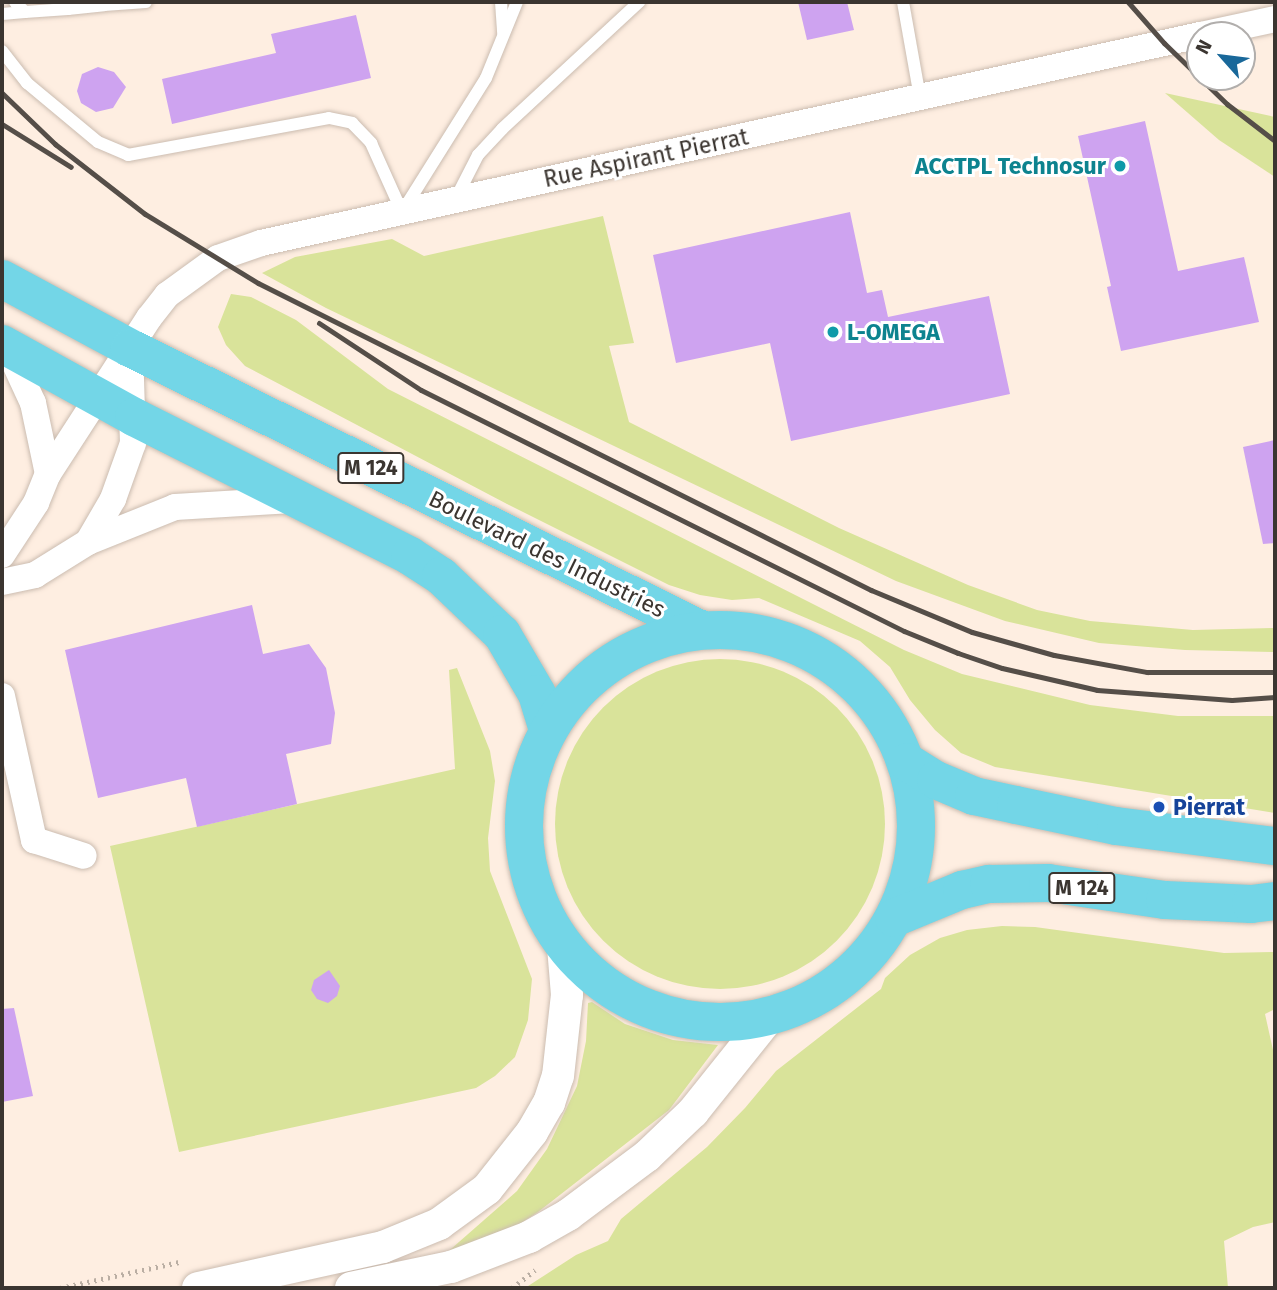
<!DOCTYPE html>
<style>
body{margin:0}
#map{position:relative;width:1277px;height:1290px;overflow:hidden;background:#feeee1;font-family:"Fira Sans",sans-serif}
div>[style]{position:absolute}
.green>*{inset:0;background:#d9e39a}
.round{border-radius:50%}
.building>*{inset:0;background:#cea3f0}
.path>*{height:4.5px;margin-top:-2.25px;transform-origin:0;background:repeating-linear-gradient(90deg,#baaea3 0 2px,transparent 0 7px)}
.roads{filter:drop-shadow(0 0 2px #cbbcb0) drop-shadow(0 0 2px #cbbcb0)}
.service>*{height:12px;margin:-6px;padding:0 6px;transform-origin:6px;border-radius:6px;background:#fff}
.minor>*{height:26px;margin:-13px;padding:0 13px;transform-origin:13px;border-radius:13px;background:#fff}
.tertiary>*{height:32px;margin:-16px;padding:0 16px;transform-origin:16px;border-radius:16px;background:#fff}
.primary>*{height:38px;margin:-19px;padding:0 19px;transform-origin:19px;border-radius:19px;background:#73d6e7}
.primary>.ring{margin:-19px;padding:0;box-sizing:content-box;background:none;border:38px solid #73d6e7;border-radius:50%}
.rail>*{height:5px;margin:-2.5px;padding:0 2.5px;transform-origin:2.5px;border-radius:2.5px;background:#554e48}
.dots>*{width:19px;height:19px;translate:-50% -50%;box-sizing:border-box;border:4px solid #fff;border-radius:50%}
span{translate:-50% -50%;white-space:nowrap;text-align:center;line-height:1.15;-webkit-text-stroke:6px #fff;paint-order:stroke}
.shield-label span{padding:2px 5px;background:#fff;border:2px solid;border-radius:5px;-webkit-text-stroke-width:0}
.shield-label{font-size:21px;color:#3b3530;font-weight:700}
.street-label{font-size:23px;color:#3b3530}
.culture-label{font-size:23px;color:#0d838f;font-weight:700}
.right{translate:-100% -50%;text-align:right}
.left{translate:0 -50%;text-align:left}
.transit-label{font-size:23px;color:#164399;font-weight:700}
.frame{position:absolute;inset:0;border:4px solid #3b3530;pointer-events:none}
.north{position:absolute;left:1186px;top:21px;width:70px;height:70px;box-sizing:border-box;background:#fff;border:2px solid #b1aeac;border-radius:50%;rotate:298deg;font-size:19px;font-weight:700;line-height:28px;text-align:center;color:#3b3530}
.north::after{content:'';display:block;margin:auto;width:24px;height:32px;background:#19689a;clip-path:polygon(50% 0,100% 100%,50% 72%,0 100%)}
</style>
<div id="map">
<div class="green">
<div style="clip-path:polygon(1165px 93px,1275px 117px,1275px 177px,1219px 140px)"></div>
<div style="clip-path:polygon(603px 216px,634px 343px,609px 346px,629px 422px,839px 528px,968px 585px,1037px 610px,1090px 621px,1193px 630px,1275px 628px,1275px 652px,1185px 650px,1099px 643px,1005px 621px,896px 581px,326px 308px,262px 273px,295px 257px,392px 239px,424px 256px)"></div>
<div style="clip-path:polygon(231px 294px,251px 297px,296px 320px,388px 389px,904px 650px,962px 674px,1090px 705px,1178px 716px,1275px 716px,1275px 813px,995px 767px,961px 753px,935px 730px,910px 700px,890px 667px,860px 641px,759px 598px,732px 600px,700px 595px,669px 585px,507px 504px,245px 366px,226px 345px,218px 327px)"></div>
<div class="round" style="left:555px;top:659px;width:330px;height:330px"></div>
<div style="clip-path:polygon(457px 668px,490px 751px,495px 781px,488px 838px,490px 871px,532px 979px,528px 1020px,515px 1057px,495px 1076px,476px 1088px,179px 1152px,110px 846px,455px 769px,449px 670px)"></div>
<div style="clip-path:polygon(1002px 926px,1035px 927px,1224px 953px,1275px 952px,1275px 1009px,1265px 1014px,1275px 1059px,1275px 1222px,1253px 1227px,1224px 1241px,1228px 1288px,525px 1288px,576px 1255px,608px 1241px,621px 1219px,707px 1147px,745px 1108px,776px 1071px,881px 989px,885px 978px,910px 955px,940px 938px,967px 930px)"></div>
<div style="clip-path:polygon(592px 1002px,625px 1024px,673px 1040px,718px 1045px,669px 1110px,538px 1212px,509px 1231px,443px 1256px,517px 1191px,547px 1149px,577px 1086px,586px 1041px,588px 1003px)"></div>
</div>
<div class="building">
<div style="clip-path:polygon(798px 2px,847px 2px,854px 30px,807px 40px)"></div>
<div style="clip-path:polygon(356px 15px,371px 78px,172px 124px,162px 79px,276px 53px,271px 34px)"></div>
<div style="clip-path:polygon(98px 67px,114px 72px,126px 87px,113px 108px,96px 112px,81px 103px,77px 91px,82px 74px)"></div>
<div style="clip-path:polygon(1145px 121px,1178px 271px,1244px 257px,1259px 322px,1121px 351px,1107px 287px,1111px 286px,1078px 136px)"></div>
<div style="clip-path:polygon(850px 212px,867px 293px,882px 290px,888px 317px,989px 296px,1010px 394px,791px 441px,770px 343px,676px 363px,653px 255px)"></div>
<div style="clip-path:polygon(1275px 440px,1275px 543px,1263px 544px,1243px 447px)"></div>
<div style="clip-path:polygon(252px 605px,263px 654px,309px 644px,326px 668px,335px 713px,331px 744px,286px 754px,297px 804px,197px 827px,186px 778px,98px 798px,65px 650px)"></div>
<div style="clip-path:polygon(329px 970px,340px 986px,337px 996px,328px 1003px,317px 999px,311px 990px,314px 980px)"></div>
<div style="clip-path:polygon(14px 1008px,33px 1096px,2px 1102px,2px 1009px)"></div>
</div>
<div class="path">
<div style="left:60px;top:1288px;width:122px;rotate:-12.3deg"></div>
<div style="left:512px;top:1288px;width:29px;rotate:-38deg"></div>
</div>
<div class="roads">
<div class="service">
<div style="left:15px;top:2px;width:14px;rotate:45deg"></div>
<div style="left:25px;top:12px;width:43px;rotate:-4deg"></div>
<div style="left:101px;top:2px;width:4px;rotate:45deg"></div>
<div style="left:104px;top:5px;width:42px;rotate:-4.1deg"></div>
<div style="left:501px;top:2px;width:31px;rotate:86deg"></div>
<div style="left:903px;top:2px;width:97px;rotate:79.9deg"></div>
<div style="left:65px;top:5px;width:5px;rotate:53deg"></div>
<div style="left:68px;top:9px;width:36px;rotate:-6deg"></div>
<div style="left:2px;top:14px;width:23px;rotate:-5deg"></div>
<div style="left:2px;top:51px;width:41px;rotate:52deg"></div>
<div style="left:27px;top:83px;width:92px;rotate:39.7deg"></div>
<div style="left:98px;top:142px;width:33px;rotate:23deg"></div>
<div style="left:128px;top:155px;width:204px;rotate:-10.4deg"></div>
<div style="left:329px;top:118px;width:24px;rotate:12deg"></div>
<div style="left:352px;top:123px;width:28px;rotate:46deg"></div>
<div style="left:371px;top:143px;width:76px;rotate:65.8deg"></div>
<div style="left:402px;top:212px;width:158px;rotate:-57.9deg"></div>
<div style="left:486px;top:78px;width:82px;rotate:-67.8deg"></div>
<div style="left:455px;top:200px;width:51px;rotate:-62.9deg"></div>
<div style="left:478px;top:155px;width:35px;rotate:-47deg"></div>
<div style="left:502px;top:129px;width:187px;rotate:-42.8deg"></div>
</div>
<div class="minor">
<div style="left:1201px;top:35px;width:76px;rotate:-12.2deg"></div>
<div style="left:48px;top:474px;width:186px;rotate:-57.1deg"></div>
<div style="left:149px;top:318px;width:29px;rotate:-52deg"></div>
<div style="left:167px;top:295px;width:63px;rotate:-36deg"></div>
<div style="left:218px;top:258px;width:46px;rotate:-19.2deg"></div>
<div style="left:261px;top:243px;width:962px;rotate:-12.49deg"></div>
<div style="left:88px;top:542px;width:94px;rotate:-21.9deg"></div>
<div style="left:175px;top:507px;width:117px;rotate:-3.4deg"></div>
<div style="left:2px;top:555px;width:62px;rotate:-56.8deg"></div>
<div style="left:36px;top:503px;width:31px;rotate:-68deg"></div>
<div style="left:48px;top:474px;width:73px;rotate:-101.9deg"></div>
<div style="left:33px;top:403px;width:60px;rotate:-114.8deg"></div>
<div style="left:2px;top:582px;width:34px;rotate:-12deg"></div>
<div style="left:35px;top:575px;width:62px;rotate:-31.9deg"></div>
<div style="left:88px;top:542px;width:50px;rotate:-59.8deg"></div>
<div style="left:113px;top:499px;width:59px;rotate:-70.3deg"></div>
<div style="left:133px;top:443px;width:95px;rotate:-91.8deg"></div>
<div style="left:2px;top:696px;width:148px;rotate:77.5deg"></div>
<div style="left:34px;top:840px;width:52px;rotate:17.7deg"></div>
</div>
<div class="tertiary">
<div style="left:198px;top:1288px;width:189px;rotate:-12.5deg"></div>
<div style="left:383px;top:1247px;width:61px;rotate:-22.3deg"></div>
<div style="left:439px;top:1224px;width:59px;rotate:-36.1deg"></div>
<div style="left:487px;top:1189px;width:73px;rotate:-51.7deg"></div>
<div style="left:532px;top:1132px;width:34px;rotate:-60deg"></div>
<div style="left:549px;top:1103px;width:28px;rotate:-72deg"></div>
<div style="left:558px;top:1076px;width:81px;rotate:-83.7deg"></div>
<div style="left:567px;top:995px;width:49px;rotate:-94.7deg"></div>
<div style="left:351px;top:1288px;width:102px;rotate:-11.9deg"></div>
<div style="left:451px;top:1267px;width:84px;rotate:-21deg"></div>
<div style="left:529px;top:1237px;width:45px;rotate:-29.4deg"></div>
<div style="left:568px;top:1215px;width:99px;rotate:-36.8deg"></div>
<div style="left:647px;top:1156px;width:64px;rotate:-43.7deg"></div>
<div style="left:693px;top:1112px;width:123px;rotate:-51.3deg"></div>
</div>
<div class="primary">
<div style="left:2px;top:279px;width:145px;rotate:28.3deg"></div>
<div style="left:130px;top:348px;width:636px;rotate:26.24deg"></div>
<div style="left:2px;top:344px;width:151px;rotate:28.9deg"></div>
<div style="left:134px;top:417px;width:309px;rotate:26.7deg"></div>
<div style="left:410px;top:556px;width:37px;rotate:33deg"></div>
<div style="left:441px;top:576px;width:84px;rotate:43.6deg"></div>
<div style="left:502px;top:634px;width:69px;rotate:59.7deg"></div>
<div style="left:537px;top:694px;width:37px;rotate:73deg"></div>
<div class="ring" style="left:524px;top:630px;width:354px;height:354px"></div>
<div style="left:907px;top:762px;width:34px;rotate:32deg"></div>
<div style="left:936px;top:780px;width:41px;rotate:22.8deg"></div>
<div style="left:974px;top:796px;width:43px;rotate:12.1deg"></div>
<div style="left:1016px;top:805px;width:102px;rotate:11.9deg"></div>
<div style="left:1116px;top:826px;width:160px;rotate:7.2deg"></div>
<div style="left:894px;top:918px;width:74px;rotate:-22.4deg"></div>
<div style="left:962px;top:890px;width:28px;rotate:-13deg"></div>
<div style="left:989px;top:884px;width:59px;rotate:-1deg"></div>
<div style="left:1048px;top:883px;width:118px;rotate:8.3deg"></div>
<div style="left:1165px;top:900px;width:86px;rotate:2.7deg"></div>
<div style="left:1251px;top:904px;width:24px;rotate:-7deg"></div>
</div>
</div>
<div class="rail">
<div style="left:1128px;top:2px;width:55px;rotate:48.7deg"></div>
<div style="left:1164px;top:43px;width:88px;rotate:44.1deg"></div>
<div style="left:1227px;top:104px;width:61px;rotate:37.6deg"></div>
<div style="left:2px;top:93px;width:74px;rotate:43.9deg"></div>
<div style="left:55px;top:144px;width:114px;rotate:37.9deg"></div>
<div style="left:145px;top:214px;width:132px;rotate:31.4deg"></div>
<div style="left:258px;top:283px;width:686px;rotate:26.6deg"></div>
<div style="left:871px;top:590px;width:109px;rotate:22.6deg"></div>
<div style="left:972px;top:632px;width:85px;rotate:15.7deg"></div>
<div style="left:1054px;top:655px;width:95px;rotate:10.4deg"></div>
<div style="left:1147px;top:672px;width:128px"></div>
<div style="left:2px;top:124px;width:81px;rotate:31.9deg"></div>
<div style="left:319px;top:323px;width:122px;rotate:33.3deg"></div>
<div style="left:421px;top:390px;width:540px;rotate:26.52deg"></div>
<div style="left:904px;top:631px;width:58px;rotate:22.2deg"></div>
<div style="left:958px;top:653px;width:46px;rotate:18.8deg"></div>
<div style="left:1002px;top:668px;width:98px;rotate:13deg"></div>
<div style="left:1097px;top:690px;width:135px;rotate:4.2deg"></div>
<div style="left:1232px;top:700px;width:43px;rotate:-4deg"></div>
</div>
<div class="dots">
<div style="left:1120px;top:166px;background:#0f9aa8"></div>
<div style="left:833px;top:332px;background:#0f9aa8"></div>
<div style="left:1159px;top:807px;background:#1a4fb4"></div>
</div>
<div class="shield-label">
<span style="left:371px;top:468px">M 124</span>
<span style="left:1082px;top:888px">M 124</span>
</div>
<div class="street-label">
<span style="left:646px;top:158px;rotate:-12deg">Rue Aspirant Pierrat</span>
<span style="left:547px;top:554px;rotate:26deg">Boulevard des Industries</span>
</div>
<div class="culture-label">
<span class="right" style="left:1106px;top:166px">ACCTPL Technosur</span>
<span class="left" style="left:847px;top:332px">L-OMEGA</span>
</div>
<div class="transit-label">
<span class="left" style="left:1173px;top:807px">Pierrat</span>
</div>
<div class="frame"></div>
<div class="north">N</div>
</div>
